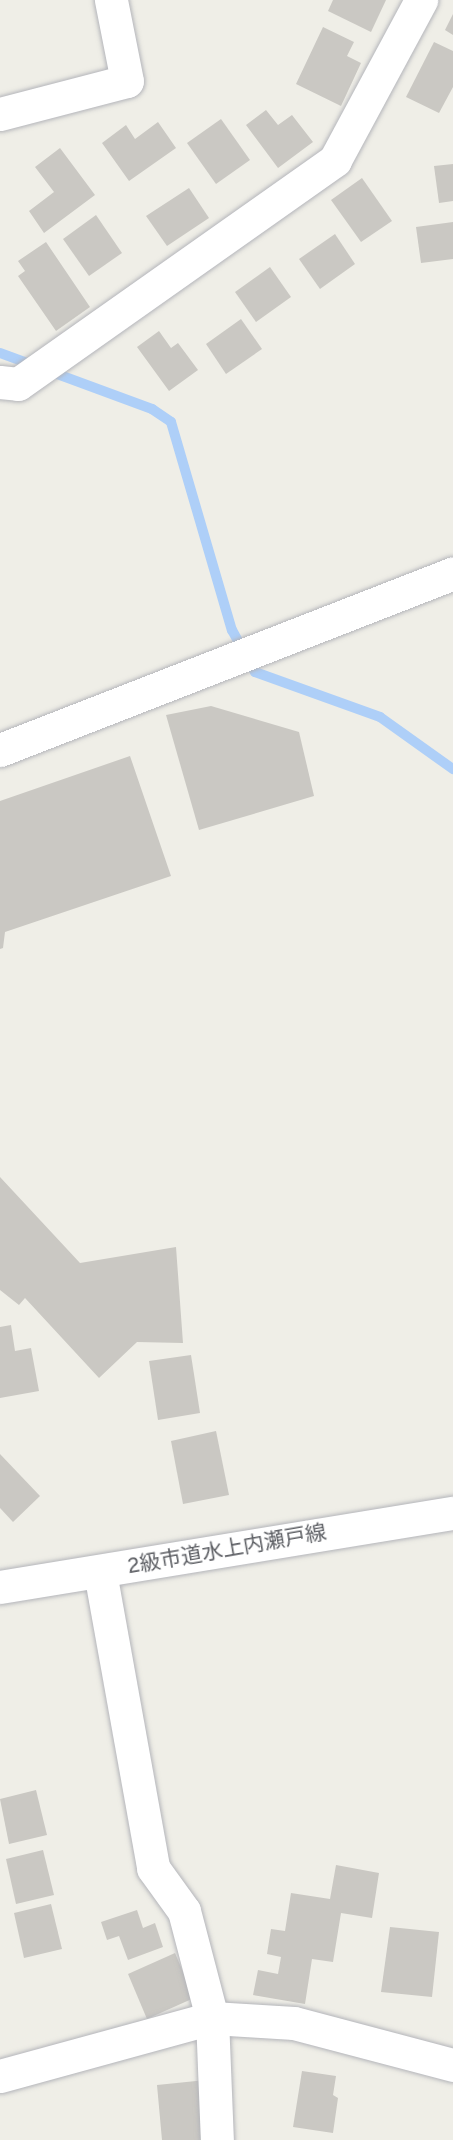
<!DOCTYPE html>
<meta charset="utf-8">
<style>
body{margin:0}
#map{position:relative;width:453px;height:2140px;overflow:hidden;background:#efeee7;font-family:Overpass,"Noto Sans JP",sans-serif}
div>[style]{position:absolute}
.stream>*{height:10px;margin:-5px;padding:0 5px;transform-origin:5px;border-radius:5px;background:#aecff8}
.building>*{inset:0;background:#cac8c3}
.roads{filter:drop-shadow(0 0 2px #b4b5ba) drop-shadow(0 0 2px #b4b5ba)}
.minor>*{height:33px;margin:-16.5px;padding:0 16.5px;transform-origin:16.5px;border-radius:16.5px;background:#fff}
.tertiary>*{height:33px;margin:-16.5px;padding:0 16.5px;transform-origin:16.5px;border-radius:16.5px;background:#fff}
span{translate:-50% -50%;white-space:nowrap;text-align:center;line-height:1.15;-webkit-text-stroke:5px #fff;paint-order:stroke}
.street-label{font-size:21px;color:#5e6065}
</style>
<div id="map">
<div class="stream">
<div style="left:0;top:353px;width:162px;rotate:20.2deg"></div>
<div style="left:152px;top:409px;width:23px;rotate:34deg"></div>
<div style="left:171px;top:422px;width:217px;rotate:73.7deg"></div>
<div style="left:232px;top:630px;width:48px;rotate:61.3deg"></div>
<div style="left:255px;top:672px;width:133px;rotate:19.8deg"></div>
<div style="left:380px;top:717px;width:90px;rotate:35.5deg"></div>
</div>
<div class="building">
<div style="clip-path:polygon(333px 0,386px 0,371px 32px,328px 11px)"></div>
<div style="clip-path:polygon(453px 14px,453px 35px,445px 30px)"></div>
<div style="clip-path:polygon(323px 27px,354px 42px,347px 56px,361px 63px,341px 106px,296px 84px)"></div>
<div style="clip-path:polygon(434px 42px,453px 51px,453px 87px,439px 113px,406px 97px)"></div>
<div style="clip-path:polygon(266px 110px,278px 125px,292px 115px,313px 142px,278px 168px,246px 125px)"></div>
<div style="clip-path:polygon(221px 119px,250px 160px,216px 184px,187px 143px)"></div>
<div style="clip-path:polygon(158px 122px,176px 148px,129px 181px,102px 143px,126px 125px,135px 139px)"></div>
<div style="clip-path:polygon(60px 148px,95px 195px,44px 233px,29px 211px,54px 192px,35px 167px)"></div>
<div style="clip-path:polygon(453px 164px,453px 201px,439px 203px,434px 166px)"></div>
<div style="clip-path:polygon(362px 178px,392px 221px,361px 242px,331px 200px)"></div>
<div style="clip-path:polygon(189px 188px,209px 218px,167px 246px,146px 216px)"></div>
<div style="clip-path:polygon(96px 215px,122px 253px,89px 276px,63px 239px)"></div>
<div style="clip-path:polygon(453px 222px,453px 259px,421px 263px,416px 227px)"></div>
<div style="clip-path:polygon(335px 234px,355px 264px,320px 289px,299px 259px)"></div>
<div style="clip-path:polygon(46px 242px,90px 307px,56px 331px,18px 276px,25px 271px,18px 261px)"></div>
<div style="clip-path:polygon(270px 267px,291px 297px,256px 322px,235px 292px)"></div>
<div style="clip-path:polygon(241px 319px,262px 349px,226px 374px,206px 344px)"></div>
<div style="clip-path:polygon(159px 331px,171px 348px,178px 343px,198px 370px,169px 391px,137px 347px)"></div>
<div style="clip-path:polygon(211px 706px,299px 732px,314px 796px,199px 830px,166px 715px)"></div>
<div style="clip-path:polygon(130px 756px,171px 876px,5px 932px,3px 948px,0 949px,0 801px)"></div>
<div style="clip-path:polygon(0 1177px,80px 1263px,176px 1247px,183px 1343px,137px 1342px,99px 1378px,25px 1298px,19px 1305px,0 1290px)"></div>
<div style="clip-path:polygon(11px 1325px,15px 1351px,31px 1348px,39px 1391px,0 1398px,0 1327px)"></div>
<div style="clip-path:polygon(191px 1355px,200px 1413px,158px 1420px,149px 1361px)"></div>
<div style="clip-path:polygon(216px 1431px,229px 1495px,183px 1504px,171px 1441px)"></div>
<div style="clip-path:polygon(0 1454px,40px 1496px,13px 1522px,0 1508px)"></div>
<div style="clip-path:polygon(36px 1790px,47px 1835px,9px 1844px,0 1799px)"></div>
<div style="clip-path:polygon(43px 1850px,54px 1895px,16px 1904px,6px 1859px)"></div>
<div style="clip-path:polygon(336px 1865px,379px 1873px,372px 1918px,341px 1913px,333px 1962px,312px 1959px,305px 2004px,253px 1995px,258px 1970px,278px 1974px,281px 1957px,267px 1954px,271px 1929px,285px 1931px,291px 1893px,330px 1899px)"></div>
<div style="clip-path:polygon(51px 1904px,62px 1949px,24px 1958px,14px 1913px)"></div>
<div style="clip-path:polygon(137px 1910px,143px 1928px,155px 1923px,163px 1947px,128px 1960px,119px 1936px,107px 1940px,101px 1922px)"></div>
<div style="clip-path:polygon(390px 1927px,439px 1932px,432px 1997px,381px 1992px)"></div>
<div style="clip-path:polygon(175px 1953px,194px 1998px,147px 2019px,128px 1974px)"></div>
<div style="clip-path:polygon(302px 2071px,336px 2076px,333px 2095px,338px 2098px,333px 2133px,293px 2127px)"></div>
<div style="clip-path:polygon(206px 2080px,212px 2140px,162px 2140px,157px 2085px)"></div>
</div>
<div class="roads">
<div class="minor">
<div style="left:0;top:114px;width:131px;rotate:-14.6deg"></div>
<div style="left:127px;top:81px;width:83px;rotate:-101.2deg"></div>
<div style="left:0;top:382px;width:18px;rotate:6deg"></div>
<div style="left:18px;top:384px;width:388px;rotate:-35.2deg"></div>
<div style="left:335px;top:160px;width:182px;rotate:-61.7deg"></div>
<div style="left:0;top:750px;width:486px;rotate:-21.3deg"></div>
<div style="left:100px;top:1572px;width:301px;rotate:79.8deg"></div>
<div style="left:153px;top:1868px;width:53px;rotate:54.2deg"></div>
<div style="left:184px;top:1911px;width:111px;rotate:75.3deg"></div>
<div style="left:212px;top:2018px;width:122px;rotate:87.7deg"></div>
<div style="left:0;top:2076px;width:220px;rotate:-15.3deg"></div>
<div style="left:212px;top:2018px;width:82px;rotate:3.5deg"></div>
<div style="left:294px;top:2023px;width:164px;rotate:14.8deg"></div>
</div>
<div class="tertiary">
<div style="left:0;top:1587px;width:459px;rotate:-9.3deg"></div>
</div>
</div>
<div class="street-label">
<span style="left:227px;top:1551px;rotate:-10deg">2級市道水上内瀬戸線</span>
</div>
</div>
